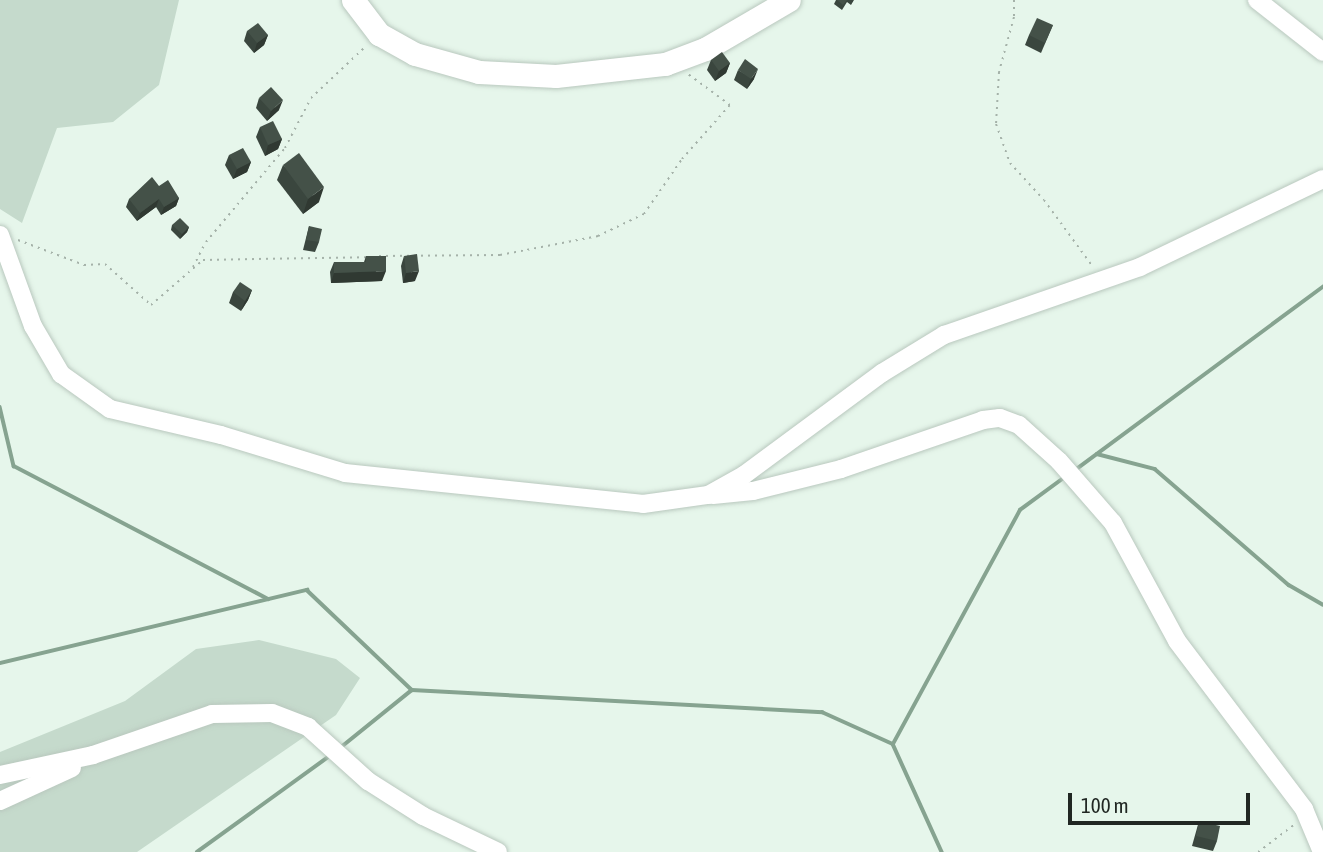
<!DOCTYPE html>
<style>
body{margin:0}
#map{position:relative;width:1323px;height:852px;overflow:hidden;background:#e6f6eb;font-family:"Asap Condensed",sans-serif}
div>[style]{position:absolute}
.green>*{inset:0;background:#c5dacc}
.stream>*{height:3.5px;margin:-1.75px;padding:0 1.75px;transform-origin:1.75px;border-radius:1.75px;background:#86a390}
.path>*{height:2px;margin-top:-1px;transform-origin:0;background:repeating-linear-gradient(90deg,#a5b2a9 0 2px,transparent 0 7px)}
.roads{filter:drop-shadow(0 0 2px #b9c8be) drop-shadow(0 0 2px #b9c8be)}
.minor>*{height:18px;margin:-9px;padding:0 9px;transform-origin:9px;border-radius:9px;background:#fff}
.major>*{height:23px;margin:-11.5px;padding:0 11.5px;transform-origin:11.5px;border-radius:11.5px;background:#fff}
.wall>*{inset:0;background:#3a463e}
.shaded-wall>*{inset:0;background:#303932}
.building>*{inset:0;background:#445148}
span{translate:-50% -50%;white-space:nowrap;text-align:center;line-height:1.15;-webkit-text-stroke:7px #e6f6eb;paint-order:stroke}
.scale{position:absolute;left:1068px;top:793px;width:182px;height:32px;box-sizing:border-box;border:4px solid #212723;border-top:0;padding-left:9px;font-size:21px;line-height:24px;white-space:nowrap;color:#212723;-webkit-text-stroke:5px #e6f6eb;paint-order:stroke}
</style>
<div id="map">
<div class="green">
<div style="clip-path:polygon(0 0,179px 0,159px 85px,113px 122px,57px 128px,22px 223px,0 209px)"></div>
<div style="clip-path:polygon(259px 640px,336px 659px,360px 678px,336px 715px,137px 852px,0 852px,0 752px,125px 701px,196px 649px)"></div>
</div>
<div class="stream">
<div style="left:0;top:407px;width:61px;rotate:76.7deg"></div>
<div style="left:14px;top:466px;width:287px;rotate:27.6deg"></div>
<div style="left:1097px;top:454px;width:60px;rotate:14.5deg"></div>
<div style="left:1155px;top:469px;width:177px;rotate:40.9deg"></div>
<div style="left:1289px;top:585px;width:39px;rotate:30deg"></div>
<div style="left:1074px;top:471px;width:310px;rotate:-36.5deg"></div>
<div style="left:0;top:663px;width:316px;rotate:-13.4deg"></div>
<div style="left:307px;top:590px;width:145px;rotate:43.6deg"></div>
<div style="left:412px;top:690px;width:411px;rotate:3.1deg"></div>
<div style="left:822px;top:712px;width:78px;rotate:24.3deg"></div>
<div style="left:893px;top:744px;width:119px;rotate:65.6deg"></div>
<div style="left:893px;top:744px;width:266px;rotate:-61.5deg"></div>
<div style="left:1020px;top:510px;width:56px;rotate:-36.3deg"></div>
<div style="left:340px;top:748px;width:92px;rotate:-38.9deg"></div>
<div style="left:197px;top:852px;width:165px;rotate:-35.9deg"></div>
</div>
<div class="path">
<div style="left:1014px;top:0;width:17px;rotate:90deg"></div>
<div style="left:1014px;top:17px;width:57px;rotate:105.3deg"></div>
<div style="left:999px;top:72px;width:52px;rotate:93.3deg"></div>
<div style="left:996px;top:124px;width:41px;rotate:70.3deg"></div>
<div style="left:1010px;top:163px;width:50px;rotate:47.4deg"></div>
<div style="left:1044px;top:200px;width:83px;rotate:53.8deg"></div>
<div style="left:18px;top:240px;width:71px;rotate:20.7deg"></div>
<div style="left:84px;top:265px;width:21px;rotate:-3deg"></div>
<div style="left:105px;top:264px;width:62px;rotate:41.7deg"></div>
<div style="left:151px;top:305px;width:69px;rotate:-40.9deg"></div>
<div style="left:203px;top:260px;width:164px;rotate:-1deg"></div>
<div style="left:379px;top:256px;width:121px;rotate:-0.5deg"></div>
<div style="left:500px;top:255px;width:100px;rotate:-11deg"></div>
<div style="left:598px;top:236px;width:51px;rotate:-25.6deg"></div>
<div style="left:644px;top:214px;width:67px;rotate:-55.4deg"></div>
<div style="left:682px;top:159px;width:72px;rotate:-48.4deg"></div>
<div style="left:730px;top:105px;width:52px;rotate:-143.6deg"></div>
<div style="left:193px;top:267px;width:28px;rotate:-63deg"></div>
<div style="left:206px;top:242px;width:123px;rotate:-50deg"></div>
<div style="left:285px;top:148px;width:56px;rotate:-62.5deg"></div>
<div style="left:311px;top:98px;width:74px;rotate:-43.4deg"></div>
<div style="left:1258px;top:852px;width:46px;rotate:-37.1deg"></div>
</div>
<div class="roads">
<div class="minor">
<div style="left:1257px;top:0;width:84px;rotate:38.2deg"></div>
<div style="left:0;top:235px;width:97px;rotate:70.1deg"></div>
<div style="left:33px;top:326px;width:56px;rotate:59.7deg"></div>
<div style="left:61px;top:374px;width:60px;rotate:35.5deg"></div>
<div style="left:110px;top:409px;width:114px;rotate:13.2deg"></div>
<div style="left:221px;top:435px;width:130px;rotate:17deg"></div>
<div style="left:345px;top:473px;width:300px;rotate:5.9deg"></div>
<div style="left:643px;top:504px;width:66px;rotate:-7.9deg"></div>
<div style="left:708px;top:495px;width:41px;rotate:-29.1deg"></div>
<div style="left:744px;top:475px;width:172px;rotate:-36.5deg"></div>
<div style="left:882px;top:373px;width:73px;rotate:-31.5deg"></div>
<div style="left:944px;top:335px;width:207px;rotate:-19.1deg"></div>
<div style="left:1140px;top:267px;width:203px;rotate:-25.7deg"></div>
<div style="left:713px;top:495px;width:40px;rotate:-5.7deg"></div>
<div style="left:753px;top:491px;width:91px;rotate:-14deg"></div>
<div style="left:841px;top:469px;width:150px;rotate:-19deg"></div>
<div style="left:983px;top:420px;width:17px;rotate:-7deg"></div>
<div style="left:1000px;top:418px;width:20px;rotate:20deg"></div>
<div style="left:1019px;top:425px;width:54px;rotate:42deg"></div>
<div style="left:1059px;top:461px;width:82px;rotate:48.9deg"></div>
<div style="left:1113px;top:523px;width:134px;rotate:61.5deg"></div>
<div style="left:1177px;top:641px;width:211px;rotate:52.9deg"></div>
<div style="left:1304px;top:809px;width:47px;rotate:67.3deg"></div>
<div style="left:0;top:775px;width:95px;rotate:-12.1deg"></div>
<div style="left:93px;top:755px;width:126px;rotate:-19deg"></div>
<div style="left:212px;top:714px;width:60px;rotate:-1deg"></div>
<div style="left:272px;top:713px;width:39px;rotate:21deg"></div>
<div style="left:308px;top:727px;width:81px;rotate:42deg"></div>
<div style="left:368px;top:781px;width:65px;rotate:32.5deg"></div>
<div style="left:423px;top:816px;width:83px;rotate:25.6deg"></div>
<div style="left:0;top:801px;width:79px;rotate:-24.6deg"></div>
</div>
<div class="major">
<div style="left:353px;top:0;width:43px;rotate:52.6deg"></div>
<div style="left:379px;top:34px;width:41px;rotate:29.1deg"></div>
<div style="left:415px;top:54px;width:66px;rotate:15.7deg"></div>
<div style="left:479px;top:72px;width:77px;rotate:3deg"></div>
<div style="left:556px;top:76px;width:110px;rotate:-6.3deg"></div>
<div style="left:665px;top:64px;width:43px;rotate:-20.6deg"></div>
<div style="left:705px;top:49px;width:97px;rotate:-30.3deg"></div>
</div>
</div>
<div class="wall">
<div style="clip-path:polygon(836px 0,854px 0,851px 5px,847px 2px,842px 10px,834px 4px)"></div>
<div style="clip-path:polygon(1053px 25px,1041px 53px,1025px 45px,1029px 35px)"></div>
<div style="clip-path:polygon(247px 31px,268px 35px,264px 45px,254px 53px,244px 41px)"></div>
<div style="clip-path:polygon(711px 60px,730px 63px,726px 73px,715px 81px,707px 70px)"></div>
<div style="clip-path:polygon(738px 70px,754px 79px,747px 89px,734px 80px)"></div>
<div style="clip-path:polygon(259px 98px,279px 110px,267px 121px,256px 108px)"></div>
<div style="clip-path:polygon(260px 127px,282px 139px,278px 149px,265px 156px,256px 137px)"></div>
<div style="clip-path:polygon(229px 155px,251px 162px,247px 172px,233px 179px,225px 165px)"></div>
<div style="clip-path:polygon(283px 165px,319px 202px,303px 214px,277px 180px)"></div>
<div style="clip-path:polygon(159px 186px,179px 198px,176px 206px,161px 215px,156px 207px,137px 221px,126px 207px,129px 199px)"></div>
<div style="clip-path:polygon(172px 225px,189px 227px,187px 232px,180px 239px,171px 230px)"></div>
<div style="clip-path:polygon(309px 226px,319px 242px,315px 252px,303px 250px)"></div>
<div style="clip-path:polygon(366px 256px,382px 281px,331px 283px,330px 272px,334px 262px,364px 262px)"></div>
<div style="clip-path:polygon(404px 256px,415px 281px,403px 283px,401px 266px)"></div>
<div style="clip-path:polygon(252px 290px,248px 300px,241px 311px,229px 303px,233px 292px)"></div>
<div style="clip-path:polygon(1199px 821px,1217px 841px,1213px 851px,1192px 846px)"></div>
</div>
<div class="shaded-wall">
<div style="clip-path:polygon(268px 35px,264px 45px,254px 53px,257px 43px)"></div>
<div style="clip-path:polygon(730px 63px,726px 73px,715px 81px,719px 71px)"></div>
<div style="clip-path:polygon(758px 69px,754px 79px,747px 89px,751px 79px)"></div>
<div style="clip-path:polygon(283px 100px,279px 110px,267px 121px,271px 111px)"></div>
<div style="clip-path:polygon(282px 139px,278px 149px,265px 156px,268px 145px)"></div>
<div style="clip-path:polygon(251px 162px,247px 172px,233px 179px,237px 169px)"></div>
<div style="clip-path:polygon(324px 187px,319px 202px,303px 214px,308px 199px)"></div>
<div style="clip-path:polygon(179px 198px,176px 206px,161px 215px,164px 207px)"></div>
<div style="clip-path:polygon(159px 199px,156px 207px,137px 221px,140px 213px)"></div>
<div style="clip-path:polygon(189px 227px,187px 232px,180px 239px,182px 234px)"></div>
<div style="clip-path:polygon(386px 271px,382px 281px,331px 283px,334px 273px)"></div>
<div style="clip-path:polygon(419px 271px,415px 281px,403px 283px,406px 273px)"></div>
<div style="clip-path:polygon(252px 290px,248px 300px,241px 311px,245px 301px)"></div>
</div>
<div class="building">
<div style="clip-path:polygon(837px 0,847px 0,843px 5px)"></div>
<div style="clip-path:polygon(1037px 18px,1053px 25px,1045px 43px,1029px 35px)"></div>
<div style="clip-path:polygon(258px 23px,268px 35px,257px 43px,247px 31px)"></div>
<div style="clip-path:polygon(722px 52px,730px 63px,719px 71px,711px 60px)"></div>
<div style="clip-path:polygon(745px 59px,758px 69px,751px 79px,738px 70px)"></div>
<div style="clip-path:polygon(271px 87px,283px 100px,271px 111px,259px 98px)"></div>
<div style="clip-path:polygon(273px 121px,282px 139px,268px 145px,260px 127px)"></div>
<div style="clip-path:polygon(243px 148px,251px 162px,237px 169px,229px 155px)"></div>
<div style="clip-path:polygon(299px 153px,324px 187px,308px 199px,283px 165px)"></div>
<div style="clip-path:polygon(152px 177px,159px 186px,168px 180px,179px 198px,164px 207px,159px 199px,140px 213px,129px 199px)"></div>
<div style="clip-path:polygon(180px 218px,189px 227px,182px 234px,172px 225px)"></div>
<div style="clip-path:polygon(309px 226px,322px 229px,319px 242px,306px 240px)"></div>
<div style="clip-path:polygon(417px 254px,419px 271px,406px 273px,404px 256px)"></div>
<div style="clip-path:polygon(366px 256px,386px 256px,386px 271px,334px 273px,334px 262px,366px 262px)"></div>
<div style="clip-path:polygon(240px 282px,252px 290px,245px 301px,233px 292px)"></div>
<div style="clip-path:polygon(1199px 821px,1220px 826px,1217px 841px,1196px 836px)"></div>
</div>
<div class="scale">100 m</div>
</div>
